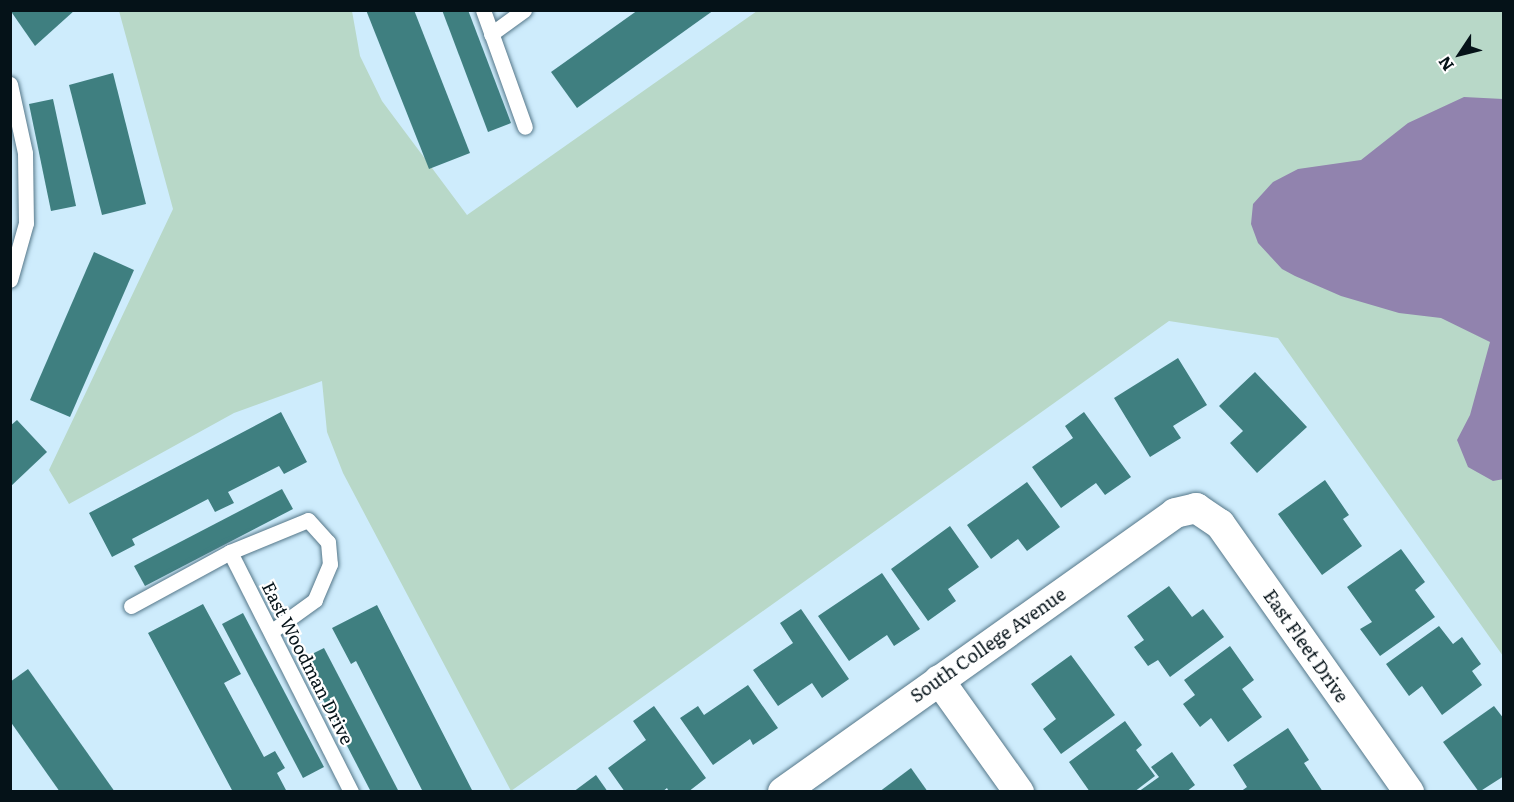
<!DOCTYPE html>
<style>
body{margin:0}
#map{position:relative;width:1514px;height:802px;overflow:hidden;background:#ceecfc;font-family:Literata,serif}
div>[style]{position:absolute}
.green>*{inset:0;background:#b8d8c8}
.water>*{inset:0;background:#9183ae}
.building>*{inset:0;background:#3f7f80}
.roads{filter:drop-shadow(0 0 2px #557789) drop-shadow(0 0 2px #557789)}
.service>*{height:15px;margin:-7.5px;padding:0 7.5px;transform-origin:7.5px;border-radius:7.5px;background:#fff}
.minor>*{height:30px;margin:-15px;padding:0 15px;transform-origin:15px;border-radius:15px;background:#fff}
span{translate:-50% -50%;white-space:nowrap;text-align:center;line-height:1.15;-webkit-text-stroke:4.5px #fff;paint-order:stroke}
.street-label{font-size:18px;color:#051218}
.frame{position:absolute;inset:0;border:12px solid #051218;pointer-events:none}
.north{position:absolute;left:1430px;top:24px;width:60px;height:60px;-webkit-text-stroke:4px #fff;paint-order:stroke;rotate:235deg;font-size:16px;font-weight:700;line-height:24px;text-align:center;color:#051218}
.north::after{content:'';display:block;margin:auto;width:21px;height:27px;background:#051218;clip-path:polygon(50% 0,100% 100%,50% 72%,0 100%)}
</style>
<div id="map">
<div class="green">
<div style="clip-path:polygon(119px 11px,352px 11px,360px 56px,382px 101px,467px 215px,757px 11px,1503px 11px,1503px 656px,1278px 338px,1169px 321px,511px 791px,343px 473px,327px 432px,322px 381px,234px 413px,69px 504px,49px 470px,173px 209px)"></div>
</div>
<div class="water">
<div style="clip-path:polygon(1464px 97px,1503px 99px,1504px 479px,1493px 481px,1468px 467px,1457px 440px,1470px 415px,1490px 342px,1441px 318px,1399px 313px,1341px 296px,1295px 276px,1282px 269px,1258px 243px,1251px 224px,1253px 204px,1273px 182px,1298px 169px,1361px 160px,1408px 123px)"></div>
</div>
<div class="building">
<div style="clip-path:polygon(10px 10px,75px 10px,35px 46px)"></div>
<div style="clip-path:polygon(366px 10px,414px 10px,470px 153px,429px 169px)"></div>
<div style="clip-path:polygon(442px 10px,468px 10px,511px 123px,488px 132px)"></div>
<div style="clip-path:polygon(638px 10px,714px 10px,577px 108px,551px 72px)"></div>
<div style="clip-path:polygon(113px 73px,146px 204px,102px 215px,69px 85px)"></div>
<div style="clip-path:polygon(53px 99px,76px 206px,51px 211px,29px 104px)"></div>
<div style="clip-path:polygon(94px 252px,134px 270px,70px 417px,30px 400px)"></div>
<div style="clip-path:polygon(1178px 358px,1207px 405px,1173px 426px,1181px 438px,1150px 457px,1114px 398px)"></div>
<div style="clip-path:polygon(1255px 372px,1307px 427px,1257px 473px,1230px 443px,1243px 431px,1219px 406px)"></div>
<div style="clip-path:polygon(281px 412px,307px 462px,284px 474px,279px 466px,228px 492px,234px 503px,215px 512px,208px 499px,132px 539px,135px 545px,112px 557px,89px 513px)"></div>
<div style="clip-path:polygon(1084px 412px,1131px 477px,1105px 495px,1096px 483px,1061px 508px,1032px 467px,1073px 438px,1065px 426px)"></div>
<div style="clip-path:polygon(17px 420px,47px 452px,10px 487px,10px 426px)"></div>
<div style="clip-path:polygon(1325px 480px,1349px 515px,1343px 519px,1362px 546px,1322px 575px,1278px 514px)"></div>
<div style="clip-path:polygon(1027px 482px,1060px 527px,1027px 551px,1018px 539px,991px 559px,967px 525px)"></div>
<div style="clip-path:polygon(282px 489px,293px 509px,145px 586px,134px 566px)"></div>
<div style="clip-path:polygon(950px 526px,979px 567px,948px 589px,956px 601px,928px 621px,891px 569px)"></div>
<div style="clip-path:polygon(1401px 549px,1425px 582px,1415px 590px,1435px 617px,1380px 656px,1360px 629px,1372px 622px,1347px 587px)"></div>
<div style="clip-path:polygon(882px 573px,920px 629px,894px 646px,887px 635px,849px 661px,818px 616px)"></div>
<div style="clip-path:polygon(1169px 586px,1192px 617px,1203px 609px,1224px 637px,1170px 677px,1158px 660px,1148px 666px,1134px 647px,1144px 640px,1127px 616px)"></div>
<div style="clip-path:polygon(203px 604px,241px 674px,224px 683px,264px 757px,275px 751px,285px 768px,277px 773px,287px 792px,233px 792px,148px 633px)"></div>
<div style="clip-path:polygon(377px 605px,473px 792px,423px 792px,356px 661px,351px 664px,332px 628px)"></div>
<div style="clip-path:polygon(801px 609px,849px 679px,822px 698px,812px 683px,778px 706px,753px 670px,793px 643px,780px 623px)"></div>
<div style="clip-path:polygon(243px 613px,324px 767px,303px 778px,222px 624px)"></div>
<div style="clip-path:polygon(1439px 626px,1453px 644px,1462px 637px,1481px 664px,1472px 671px,1482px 685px,1442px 715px,1422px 686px,1409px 696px,1386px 664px)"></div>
<div style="clip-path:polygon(1230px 646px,1254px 680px,1242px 689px,1262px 717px,1228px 742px,1211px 718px,1200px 727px,1183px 704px,1195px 695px,1184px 680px)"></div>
<div style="clip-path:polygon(324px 648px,399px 792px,371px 792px,302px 659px)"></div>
<div style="clip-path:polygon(1071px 655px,1115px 715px,1061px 754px,1043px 729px,1056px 719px,1031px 684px)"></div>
<div style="clip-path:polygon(28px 669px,115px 792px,60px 792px,10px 721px,10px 682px)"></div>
<div style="clip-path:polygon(748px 685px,778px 728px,753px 745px,750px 739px,713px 765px,680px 718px,698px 706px,704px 715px)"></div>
<div style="clip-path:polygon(654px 706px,706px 778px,688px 792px,669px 792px,667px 788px,662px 792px,625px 792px,608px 768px,646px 740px,633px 721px)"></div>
<div style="clip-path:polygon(1494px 706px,1504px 719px,1504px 776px,1479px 792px,1443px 742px)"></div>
<div style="clip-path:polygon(1125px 721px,1142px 745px,1136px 750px,1155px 776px,1134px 792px,1090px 792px,1069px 762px)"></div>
<div style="clip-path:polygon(1288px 728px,1309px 760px,1304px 763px,1323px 792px,1240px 792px,1247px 787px,1233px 765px)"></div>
<div style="clip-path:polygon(1172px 752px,1195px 785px,1186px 792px,1138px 792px,1159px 777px,1151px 767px)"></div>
<div style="clip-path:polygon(911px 768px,928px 792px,879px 792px)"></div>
<div style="clip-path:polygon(596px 775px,608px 792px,573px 792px)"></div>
</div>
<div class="roads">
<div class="service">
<div style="left:483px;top:10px;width:124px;rotate:70.3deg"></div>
<div style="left:491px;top:34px;width:41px;rotate:-36deg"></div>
<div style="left:10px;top:84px;width:71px;rotate:77.7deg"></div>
<div style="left:25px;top:153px;width:70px;rotate:89.2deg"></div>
<div style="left:26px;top:223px;width:59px;rotate:105.7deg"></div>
<div style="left:230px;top:552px;width:269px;rotate:63.2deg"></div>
<div style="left:131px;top:606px;width:113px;rotate:-28.6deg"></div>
<div style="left:230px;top:552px;width:84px;rotate:-22.3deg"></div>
<div style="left:308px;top:520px;width:30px;rotate:48deg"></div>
<div style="left:328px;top:542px;width:22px;rotate:85deg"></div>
<div style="left:330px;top:564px;width:39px;rotate:113deg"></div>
<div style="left:315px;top:600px;width:53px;rotate:144.2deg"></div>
</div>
<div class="minor">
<div style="left:939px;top:680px;width:138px;rotate:54.5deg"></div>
<div style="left:783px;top:792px;width:481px;rotate:-35.4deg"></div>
<div style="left:1175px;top:513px;width:22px;rotate:-13deg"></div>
<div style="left:1196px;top:508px;width:29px;rotate:34deg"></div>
<div style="left:1220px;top:524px;width:328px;rotate:54.8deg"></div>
</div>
</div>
<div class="street-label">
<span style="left:988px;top:645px;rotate:-35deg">South College Avenue</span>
<span style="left:1306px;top:646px;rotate:55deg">East Fleet Drive</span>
<span style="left:308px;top:663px;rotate:63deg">East Woodman Drive</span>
</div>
<div class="frame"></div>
<div class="north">N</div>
</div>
